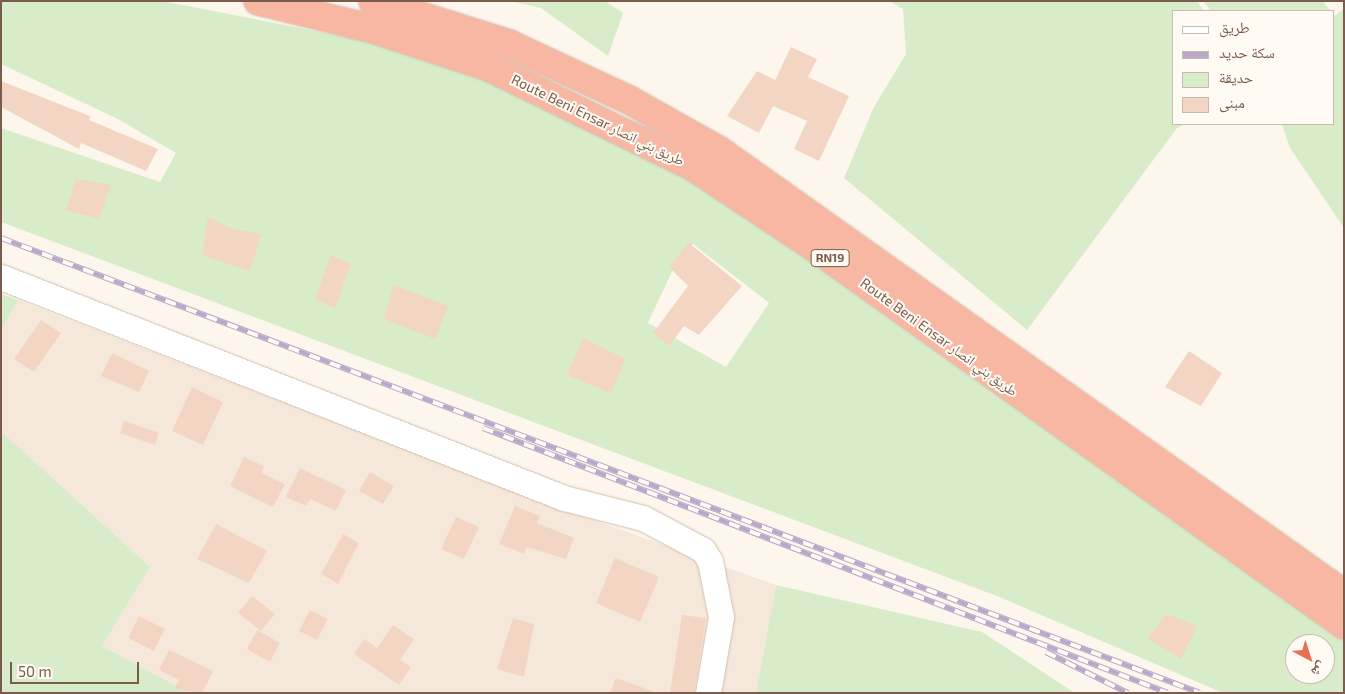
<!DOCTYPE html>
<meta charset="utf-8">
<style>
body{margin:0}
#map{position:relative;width:1345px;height:694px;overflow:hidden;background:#fdf6ec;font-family:"Exo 2","Noto Naskh Arabic",sans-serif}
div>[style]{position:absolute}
.residential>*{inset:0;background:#f5e8da}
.green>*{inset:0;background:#d8ecc9}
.building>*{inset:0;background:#f3d5c3}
.roads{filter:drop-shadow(0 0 1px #d1beb0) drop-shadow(0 0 1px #d1beb0)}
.minor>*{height:25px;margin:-12.5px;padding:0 12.5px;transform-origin:12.5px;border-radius:12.5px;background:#fff}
.highway>*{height:28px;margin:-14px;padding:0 14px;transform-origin:14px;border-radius:14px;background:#f7b7a3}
.rail>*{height:5.5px;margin-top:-2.75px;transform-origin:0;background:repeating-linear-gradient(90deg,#fffaf3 0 11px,#b9a8c9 0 22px);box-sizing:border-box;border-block:1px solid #b9a8c9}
span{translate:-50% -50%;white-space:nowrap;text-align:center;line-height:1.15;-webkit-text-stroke:4px #fffaf3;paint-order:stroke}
.shield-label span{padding:1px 4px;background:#fffaf3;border:1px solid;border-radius:4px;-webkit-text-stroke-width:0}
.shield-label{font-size:12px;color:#7a5c4d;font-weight:700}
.street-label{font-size:14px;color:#7a5c4d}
.frame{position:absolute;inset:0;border:2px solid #7a5c4d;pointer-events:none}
.legend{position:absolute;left:1172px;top:10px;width:162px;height:115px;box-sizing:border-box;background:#fffaf3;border:1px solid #cabbb1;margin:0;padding:6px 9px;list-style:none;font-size:15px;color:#7a5c4d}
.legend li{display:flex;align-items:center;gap:10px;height:25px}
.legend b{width:25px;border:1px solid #cabbb1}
.north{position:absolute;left:1285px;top:634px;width:50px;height:50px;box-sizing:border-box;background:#fffaf3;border:1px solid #cabbb1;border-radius:50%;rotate:140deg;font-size:14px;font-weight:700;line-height:20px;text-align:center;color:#7a5c4d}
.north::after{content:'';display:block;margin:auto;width:18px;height:22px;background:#e76f51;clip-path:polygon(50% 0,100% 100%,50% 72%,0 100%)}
.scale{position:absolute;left:10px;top:662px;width:129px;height:22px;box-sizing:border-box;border:2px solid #7a5c4d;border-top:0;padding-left:6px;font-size:15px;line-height:18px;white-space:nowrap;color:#7a5c4d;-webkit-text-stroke:4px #fffaf3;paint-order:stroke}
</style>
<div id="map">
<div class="residential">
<div style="clip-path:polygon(18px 300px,523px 495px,776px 585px,756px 693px,190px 693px,102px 646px,150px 567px,1px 431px,1px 331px)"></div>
</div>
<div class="green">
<div style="clip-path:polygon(evenodd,1px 1px,162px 1px,424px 52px,569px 110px,718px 193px,1344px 636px,1344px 693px,1223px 693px,997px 596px,1px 222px,1px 128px,160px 182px,176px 153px,118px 119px,1px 64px,1px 1px,693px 244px,769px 303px,726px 367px,648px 323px,675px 265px,693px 244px,1px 1px,1295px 644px,1325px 644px,1325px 674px,1295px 674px,1295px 644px)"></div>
<div style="clip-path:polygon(510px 1px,605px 1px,623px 13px,608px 56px,541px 8px)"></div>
<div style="clip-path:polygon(889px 1px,1197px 1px,1204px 11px,1174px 11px,1174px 124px,1186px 124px,1177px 128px,1027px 330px,844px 178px,874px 107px,906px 54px,903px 9px)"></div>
<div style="clip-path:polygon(1203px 1px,1323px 1px,1330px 11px,1211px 11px)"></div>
<div style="clip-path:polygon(1344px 9px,1344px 228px,1290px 148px,1282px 124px,1334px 124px,1334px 16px)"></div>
<div style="clip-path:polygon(1px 294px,18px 300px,1px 331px)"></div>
<div style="clip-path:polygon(1px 431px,150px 567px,102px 646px,190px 693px,1px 693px)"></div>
<div style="clip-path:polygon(776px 585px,982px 632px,1075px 693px,756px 693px)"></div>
</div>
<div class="building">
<div style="clip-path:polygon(791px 47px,817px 59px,808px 77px,849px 96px,819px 161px,794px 149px,807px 121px,773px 106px,759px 133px,727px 116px,757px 71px,775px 80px)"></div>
<div style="clip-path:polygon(1px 81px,90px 116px,89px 120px,158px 149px,146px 171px,81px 143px,79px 149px,1px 107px)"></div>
<div style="clip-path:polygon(76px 179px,111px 185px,99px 219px,66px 210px)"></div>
<div style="clip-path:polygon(208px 217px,233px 229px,261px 234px,250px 271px,202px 255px)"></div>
<div style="clip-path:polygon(689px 243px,742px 286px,699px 335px,684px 326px,669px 346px,653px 333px,688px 286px,669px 267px)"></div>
<div style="clip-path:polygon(331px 255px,351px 264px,335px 308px,315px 299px)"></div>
<div style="clip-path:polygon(393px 285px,448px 306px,435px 339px,384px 319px)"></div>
<div style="clip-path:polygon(41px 320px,61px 333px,34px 372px,14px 359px)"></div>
<div style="clip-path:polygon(583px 338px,625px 359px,611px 393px,567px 375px)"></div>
<div style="clip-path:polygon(1189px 351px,1222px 373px,1201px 406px,1165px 387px)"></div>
<div style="clip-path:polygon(112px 353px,149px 371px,139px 392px,101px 376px)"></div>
<div style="clip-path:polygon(192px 387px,223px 402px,203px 445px,172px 431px)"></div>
<div style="clip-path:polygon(124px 421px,159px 433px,155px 445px,120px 433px)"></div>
<div style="clip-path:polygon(244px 457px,264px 466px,261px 473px,285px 484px,273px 507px,230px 486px)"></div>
<div style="clip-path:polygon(300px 468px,346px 490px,336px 511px,310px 499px,306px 506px,286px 497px)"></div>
<div style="clip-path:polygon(370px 472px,394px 486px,383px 504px,359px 491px)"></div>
<div style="clip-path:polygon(515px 506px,540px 516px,537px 523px,574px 538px,566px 559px,527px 547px,524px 554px,499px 544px)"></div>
<div style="clip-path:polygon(456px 517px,479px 527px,464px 559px,441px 549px)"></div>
<div style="clip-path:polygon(216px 524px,267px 551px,249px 583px,197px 559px)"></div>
<div style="clip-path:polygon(343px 534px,359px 543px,338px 584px,321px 574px)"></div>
<div style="clip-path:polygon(615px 558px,659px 577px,640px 622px,596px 603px)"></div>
<div style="clip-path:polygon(252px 596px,275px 614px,261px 631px,238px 613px)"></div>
<div style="clip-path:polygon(310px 610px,328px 619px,317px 640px,299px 631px)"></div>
<div style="clip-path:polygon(1167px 614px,1197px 626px,1181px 659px,1147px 638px)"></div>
<div style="clip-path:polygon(682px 615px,706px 618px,694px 693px,670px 693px)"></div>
<div style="clip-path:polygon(139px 616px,165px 629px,154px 651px,128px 638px)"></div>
<div style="clip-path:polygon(513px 618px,534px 624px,524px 677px,497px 669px)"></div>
<div style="clip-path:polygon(393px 625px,414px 639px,400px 660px,411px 667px,399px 685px,354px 654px,364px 639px,377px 648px)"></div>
<div style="clip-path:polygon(257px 630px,280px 643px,270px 662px,247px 649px)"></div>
<div style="clip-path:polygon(169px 650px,213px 671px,202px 693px,174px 689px,179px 680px,159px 670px)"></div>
<div style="clip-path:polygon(616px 678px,652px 691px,652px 693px,610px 693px)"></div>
</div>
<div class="roads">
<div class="minor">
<div style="left:1px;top:277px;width:605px;rotate:21.43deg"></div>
<div style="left:564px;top:498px;width:81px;rotate:14.2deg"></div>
<div style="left:643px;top:518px;width:68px;rotate:28.1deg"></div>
<div style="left:703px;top:550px;width:13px;rotate:58deg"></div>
<div style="left:710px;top:561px;width:57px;rotate:78.9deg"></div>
<div style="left:721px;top:617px;width:77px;rotate:99.7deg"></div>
</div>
<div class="highway">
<div style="left:258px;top:1px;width:115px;rotate:13.6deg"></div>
<div style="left:370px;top:28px;width:125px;rotate:18.1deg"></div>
<div style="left:489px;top:67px;width:228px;rotate:26deg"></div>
<div style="left:694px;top:167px;width:148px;rotate:33.7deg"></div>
<div style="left:817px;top:249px;width:647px;rotate:35.51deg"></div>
<div style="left:373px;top:1px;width:143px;rotate:17.5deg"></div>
<div style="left:509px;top:44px;width:135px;rotate:25deg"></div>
<div style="left:631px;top:101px;width:102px;rotate:29.3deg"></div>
<div style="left:720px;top:151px;width:765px;rotate:35.37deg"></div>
</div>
</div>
<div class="rail">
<div style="left:1px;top:238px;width:1282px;rotate:20.78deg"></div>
<div style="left:483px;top:428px;width:734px;rotate:21.15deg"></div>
<div style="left:1046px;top:652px;width:92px;rotate:26.6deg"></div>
</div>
<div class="shield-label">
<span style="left:830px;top:258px">RN19</span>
</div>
<div class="street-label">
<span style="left:598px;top:120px;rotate:26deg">Route Beni Ensar طريق بني انصار</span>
<span style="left:939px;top:337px;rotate:36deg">Route Beni Ensar طريق بني انصار</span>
</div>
<div class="frame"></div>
<ul class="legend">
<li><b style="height:6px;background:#fff"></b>طريق</li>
<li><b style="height:6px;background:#b9a8c9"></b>سكة حديد</li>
<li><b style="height:14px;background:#d8ecc9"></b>حديقة</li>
<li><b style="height:14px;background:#f3d5c3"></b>مبنى</li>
</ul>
<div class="north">ش</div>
<div class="scale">50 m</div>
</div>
